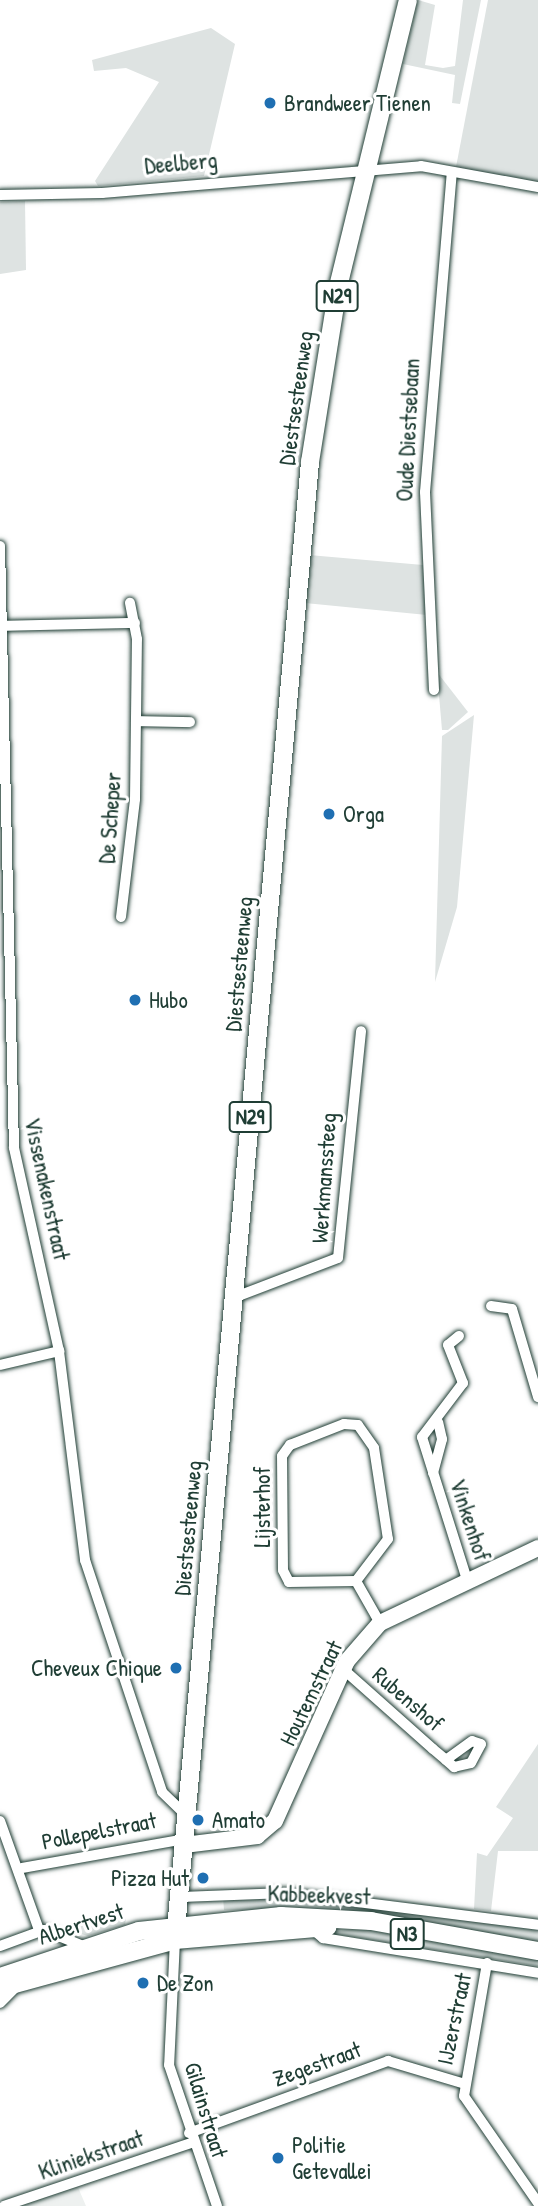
<!DOCTYPE html>
<style>
body{margin:0}
#map{position:relative;width:538px;height:2206px;overflow:hidden;background:#fff;font-family:"Patrick Hand",sans-serif}
div>[style]{position:absolute}
.built>*{inset:0;background:#eef1f0}
.green>*{inset:0;background:#dee3e2}
.roads{filter:drop-shadow(0 0 2px #1f3d34) drop-shadow(0 0 2px #1f3d34)}
.street>*{height:10px;margin:-5px;padding:0 5px;transform-origin:5px;border-radius:5px;background:#fff}
.secondary>*{height:16px;margin:-8px;padding:0 8px;transform-origin:8px;border-radius:8px;background:#fff}
.primary>*{height:18px;margin:-9px;padding:0 9px;transform-origin:9px;border-radius:9px;background:#fff}
.dots>*{width:19px;height:19px;translate:-50% -50%;box-sizing:border-box;border:4px solid #fff;border-radius:50%}
span{translate:-50% -50%;white-space:nowrap;text-align:center;line-height:1.15;-webkit-text-stroke:6px #fff;paint-order:stroke}
.shield-label span{padding:2px 5px;background:#fff;border:2px solid;border-radius:5px;-webkit-text-stroke-width:0}
.shield-label{font-size:21px;color:#1f3d34;font-weight:700}
.poi-label{font-size:23px;color:#1f3d34}
.left{translate:0 -50%;text-align:left}
.right{translate:-100% -50%;text-align:right}
.street-label{font-size:23px;color:#1f3d34}
</style>
<div id="map">
<div class="built">
<div style="clip-path:polygon(77px 2185px,86px 2206px,12px 2206px)"></div>
</div>
<div class="green">
<div style="clip-path:polygon(418px 0,435px 5px,425px 65px,443px 68px,455px 66px,463px 0,481px 0,460px 104px,452px 103px,455px 75px,403px 64px)"></div>
<div style="clip-path:polygon(488px 0,538px 0,538px 184px,456px 167px)"></div>
<div style="clip-path:polygon(211px 28px,235px 44px,204px 176px,98px 186px,95px 181px,159px 82px,126px 68px,94px 71px,92px 60px)"></div>
<div style="clip-path:polygon(25px 201px,26px 270px,0 274px,0 202px)"></div>
<div style="clip-path:polygon(309px 555px,423px 565px,427px 615px,305px 603px)"></div>
<div style="clip-path:polygon(437px 672px,468px 712px,448px 730px,442px 730px)"></div>
<div style="clip-path:polygon(474px 715px,457px 907px,435px 982px,442px 736px)"></div>
<div style="clip-path:polygon(538px 1744px,538px 1851px,498px 1851px,491px 1911px,474px 1909px,477px 1853px,487px 1856px,513px 1818px,496px 1807px)"></div>
<div style="clip-path:polygon(223px 1897px,289px 1897px,538px 1929px,538px 1946px,314px 1909px,224px 1910px)"></div>
<div style="clip-path:polygon(126px 1918px,125px 1925px,88px 1936px,64px 1929px)"></div>
<div style="clip-path:polygon(363px 1929px,538px 1960px,538px 1966px,322px 1932px)"></div>
</div>
<div class="roads">
<div class="street">
<div style="left:0;top:195px;width:102px;rotate:-1.1deg"></div>
<div style="left:102px;top:193px;width:320px;rotate:-4.8deg"></div>
<div style="left:421px;top:166px;width:119px;rotate:10.2deg"></div>
<div style="left:0;top:546px;width:602px;rotate:88.67deg"></div>
<div style="left:14px;top:1148px;width:208px;rotate:77.5deg"></div>
<div style="left:59px;top:1351px;width:211px;rotate:82.9deg"></div>
<div style="left:85px;top:1560px;width:244px;rotate:71.6deg"></div>
<div style="left:162px;top:1792px;width:33px;rotate:44deg"></div>
<div style="left:1px;top:626px;width:134px;rotate:-1.3deg"></div>
<div style="left:434px;top:690px;width:198px;rotate:-92.6deg"></div>
<div style="left:425px;top:492px;width:321px;rotate:-85.2deg"></div>
<div style="left:136px;top:721px;width:54px;rotate:1.1deg"></div>
<div style="left:121px;top:917px;width:119px;rotate:-83.2deg"></div>
<div style="left:135px;top:799px;width:160px;rotate:-89.3deg"></div>
<div style="left:137px;top:639px;width:37px;rotate:-101deg"></div>
<div style="left:233px;top:1298px;width:112px;rotate:-20.9deg"></div>
<div style="left:338px;top:1258px;width:228px;rotate:-84.2deg"></div>
<div style="left:491px;top:1306px;width:21px;rotate:8deg"></div>
<div style="left:512px;top:1309px;width:92px;rotate:73.5deg"></div>
<div style="left:459px;top:1336px;width:14px;rotate:141deg"></div>
<div style="left:448px;top:1345px;width:41px;rotate:68.5deg"></div>
<div style="left:463px;top:1383px;width:68px;rotate:127.2deg"></div>
<div style="left:422px;top:1437px;width:150px;rotate:72.5deg"></div>
<div style="left:0;top:1365px;width:61px;rotate:-13.3deg"></div>
<div style="left:344px;top:1424px;width:14px;rotate:4deg"></div>
<div style="left:358px;top:1425px;width:28px;rotate:55deg"></div>
<div style="left:374px;top:1448px;width:92px;rotate:81.3deg"></div>
<div style="left:388px;top:1539px;width:53px;rotate:127.3deg"></div>
<div style="left:356px;top:1581px;width:67px;rotate:179.1deg"></div>
<div style="left:289px;top:1582px;width:13px;rotate:-117deg"></div>
<div style="left:283px;top:1570px;width:114px;rotate:-90.5deg"></div>
<div style="left:282px;top:1456px;width:14px;rotate:-54deg"></div>
<div style="left:290px;top:1445px;width:58px;rotate:-21.3deg"></div>
<div style="left:433px;top:1473px;width:35px;rotate:-75deg"></div>
<div style="left:442px;top:1439px;width:17px;rotate:-103deg"></div>
<div style="left:356px;top:1581px;width:48px;rotate:60.3deg"></div>
<div style="left:343px;top:1669px;width:120px;rotate:41.6deg"></div>
<div style="left:433px;top:1749px;width:17px;rotate:40deg"></div>
<div style="left:446px;top:1760px;width:11px;rotate:41deg"></div>
<div style="left:454px;top:1767px;width:17px;rotate:-13deg"></div>
<div style="left:471px;top:1763px;width:21px;rotate:-62deg"></div>
<div style="left:481px;top:1744px;width:9px;rotate:-162deg"></div>
<div style="left:472px;top:1741px;width:32px;rotate:144deg"></div>
<div style="left:0;top:1821px;width:116px;rotate:70.3deg"></div>
<div style="left:22px;top:1868px;width:165px;rotate:-10.1deg"></div>
<div style="left:181px;top:1897px;width:105px;rotate:-2.2deg"></div>
<div style="left:286px;top:1893px;width:254px;rotate:7.2deg"></div>
<div style="left:311px;top:1928px;width:16px;rotate:40deg"></div>
<div style="left:323px;top:1938px;width:218px;rotate:9.2deg"></div>
<div style="left:175px;top:1940px;width:125px;rotate:92.7deg"></div>
<div style="left:169px;top:2065px;width:149px;rotate:71.2deg"></div>
<div style="left:0;top:1946px;width:47px;rotate:-20deg"></div>
<div style="left:44px;top:1930px;width:42px;rotate:22.3deg"></div>
<div style="left:487px;top:1963px;width:135px;rotate:99.8deg"></div>
<div style="left:464px;top:2096px;width:130px;rotate:55.3deg"></div>
<div style="left:0;top:2003px;width:25px;rotate:-45deg"></div>
<div style="left:189px;top:2133px;width:212px;rotate:-19.9deg"></div>
<div style="left:388px;top:2061px;width:77px;rotate:16.6deg"></div>
<div style="left:4px;top:2206px;width:197px;rotate:-18.6deg"></div>
</div>
<div class="secondary">
<div style="left:184px;top:1845px;width:74px;rotate:-7deg"></div>
<div style="left:257px;top:1836px;width:23px;rotate:-40deg"></div>
<div style="left:275px;top:1821px;width:175px;rotate:-65.8deg"></div>
<div style="left:347px;top:1661px;width:50px;rotate:-49deg"></div>
<div style="left:380px;top:1623px;width:175px;rotate:-25.4deg"></div>
</div>
<div class="primary">
<div style="left:175px;top:1940px;width:1484px;rotate:-84.78deg"></div>
<div style="left:310px;top:462px;width:177px;rotate:-80.9deg"></div>
<div style="left:338px;top:287px;width:295px;rotate:-76.3deg"></div>
<div style="left:0;top:1977px;width:146px;rotate:-18.3deg"></div>
<div style="left:139px;top:1931px;width:143px;rotate:-6deg"></div>
<div style="left:281px;top:1916px;width:90px;rotate:3.2deg"></div>
<div style="left:371px;top:1921px;width:170px;rotate:10.2deg"></div>
<div style="left:0;top:1988px;width:181px;rotate:-15.3deg"></div>
<div style="left:175px;top:1940px;width:153px;rotate:-4.9deg"></div>
</div>
</div>
<div class="dots">
<div style="left:270px;top:103px;background:#1f6fb2"></div>
<div style="left:329px;top:814px;background:#1f6fb2"></div>
<div style="left:135px;top:1000px;background:#1f6fb2"></div>
<div style="left:176px;top:1668px;background:#1f6fb2"></div>
<div style="left:198px;top:1820px;background:#1f6fb2"></div>
<div style="left:203px;top:1878px;background:#1f6fb2"></div>
<div style="left:143px;top:1983px;background:#1f6fb2"></div>
<div style="left:278px;top:2158px;background:#1f6fb2"></div>
</div>
<div class="shield-label">
<span style="left:337px;top:296px">N29</span>
<span style="left:250px;top:1117px">N29</span>
<span style="left:407px;top:1934px">N3</span>
</div>
<div class="poi-label">
<span class="left" style="left:284px;top:103px">Brandweer Tienen</span>
<span class="left" style="left:343px;top:814px">Orga</span>
<span class="left" style="left:149px;top:1000px">Hubo</span>
<span class="right" style="left:162px;top:1668px">Cheveux Chique</span>
<span class="left" style="left:212px;top:1820px">Amato</span>
<span class="right" style="left:189px;top:1878px">Pizza Hut</span>
<span class="left" style="left:157px;top:1983px">De Zon</span>
<span class="left" style="left:292px;top:2158px">Politie<br>Getevallei</span>
</div>
<div class="street-label">
<span style="left:181px;top:163px;rotate:-5deg">Deelberg</span>
<span style="left:296px;top:398px;rotate:-82deg">Diestsesteenweg</span>
<span style="left:408px;top:430px;rotate:-87deg">Oude Diestsebaan</span>
<span style="left:110px;top:818px;rotate:-86deg">De Scheper</span>
<span style="left:239px;top:964px;rotate:-85deg">Diestsesteenweg</span>
<span style="left:324px;top:1178px;rotate:-86deg">Werkmanssteeg</span>
<span style="left:47px;top:1189px;rotate:78deg">Vissenakenstraat</span>
<span style="left:262px;top:1507px;rotate:-90deg">Lijsterhof</span>
<span style="left:470px;top:1520px;rotate:72deg">Vinkenhof</span>
<span style="left:188px;top:1528px;rotate:-85deg">Diestsesteenweg</span>
<span style="left:311px;top:1693px;rotate:-64deg">Houtemstraat</span>
<span style="left:408px;top:1699px;rotate:41deg">Rubenshof</span>
<span style="left:99px;top:1831px;rotate:-11deg">Pollepelstraat</span>
<span style="left:319px;top:1895px;rotate:2deg">Kabbeekvest</span>
<span style="left:81px;top:1924px;rotate:-18deg">Albertvest</span>
<span style="left:454px;top:2019px;rotate:-78deg">IJzerstraat</span>
<span style="left:317px;top:2064px;rotate:-20deg">Zegestraat</span>
<span style="left:206px;top:2110px;rotate:73deg">Gilainstraat</span>
<span style="left:91px;top:2155px;rotate:-19deg">Kliniekstraat</span>
</div>
</div>
